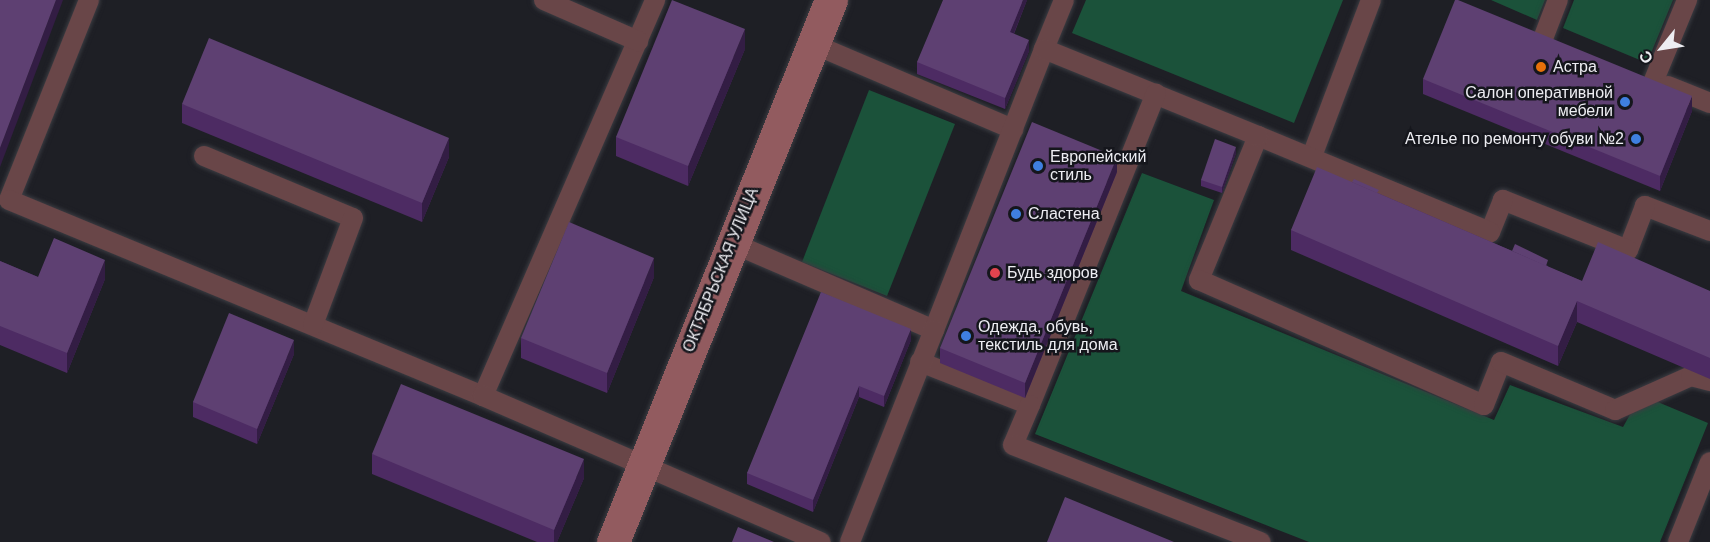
<!DOCTYPE html>
<meta charset="utf-8">
<style>
body{margin:0}
#map{position:relative;width:1710px;height:542px;overflow:hidden;background:#1e1f25;font-family:Helvetica,sans-serif}
div>[style]{position:absolute}
.green>*{inset:0;background:#1b523a}
.roads{filter:drop-shadow(0 0 2px #3b3c42) drop-shadow(0 0 2px #3b3c42)}
.lane>*{height:20px;margin:-10px;padding:0 10px;transform-origin:10px;border-radius:10px;background:#694648}
.secondary>*{height:33px;margin:-16.5px;padding:0 16.5px;transform-origin:16.5px;border-radius:16.5px;background:#925b5f}
.wall>*{inset:0;background:#4d2b63}
.shaded-wall>*{inset:0;background:#331d44}
.building>*{inset:0;background:#5e4072}
.dots>*{width:16px;height:16px;translate:-50% -50%;box-sizing:border-box;border:3px solid #15161c;border-radius:50%}
span{translate:-50% -50%;white-space:nowrap;text-align:center;line-height:1.15;-webkit-text-stroke:5px #15161c;paint-order:stroke}
.poi-label{font-size:16px;color:#ededf2}
.left{translate:0 -50%;text-align:left}
.right{translate:-100% -50%;text-align:right}
.street-label{font-size:16px;color:#ededf2}
.north{position:absolute;left:1632px;top:18px;width:60px;height:60px;-webkit-text-stroke:4px #15161c;paint-order:stroke;rotate:240deg;font-size:16px;font-weight:700;line-height:24px;text-align:center;color:#ededf2}
.north::after{content:'';display:block;margin:auto;width:21px;height:27px;background:#ededf2;clip-path:polygon(50% 0,100% 100%,50% 72%,0 100%)}
</style>
<div id="map">
<div class="green">
<div style="clip-path:polygon(1086px 0,1343px 0,1294px 123px,1072px 33px)"></div>
<div style="clip-path:polygon(1491px 0,1545px 0,1537px 20px)"></div>
<div style="clip-path:polygon(1574px 0,1673px 0,1647px 63px,1563px 28px)"></div>
<div style="clip-path:polygon(869px 90px,955px 124px,887px 296px,802px 262px)"></div>
<div style="clip-path:polygon(1142px 173px,1214px 200px,1181px 291px,1494px 420px,1510px 385px,1623px 427px,1641px 395px,1708px 423px,1660px 542px,1309px 542px,1035px 434px)"></div>
</div>
<div class="roads">
<div class="lane">
<div style="left:89px;top:0;width:215px;rotate:111.8deg"></div>
<div style="left:9px;top:200px;width:513px;rotate:22.47deg"></div>
<div style="left:483px;top:396px;width:432px;rotate:-66.5deg"></div>
<div style="left:544px;top:0;width:103px;rotate:23.6deg"></div>
<div style="left:1544px;top:36px;width:39px;rotate:-69deg"></div>
<div style="left:811px;top:43px;width:220px;rotate:23.1deg"></div>
<div style="left:1044px;top:49px;width:53px;rotate:-67.8deg"></div>
<div style="left:1654px;top:80px;width:87px;rotate:-67.6deg"></div>
<div style="left:1668px;top:86px;width:45px;rotate:22deg"></div>
<div style="left:204px;top:156px;width:161px;rotate:22.6deg"></div>
<div style="left:353px;top:218px;width:114px;rotate:110.5deg"></div>
<div style="left:1312px;top:156px;width:167px;rotate:-69.3deg"></div>
<div style="left:1710px;top:231px;width:70px;rotate:-159deg"></div>
<div style="left:1645px;top:206px;width:47px;rotate:111.1deg"></div>
<div style="left:1628px;top:250px;width:135px;rotate:-158.2deg"></div>
<div style="left:1503px;top:200px;width:35px;rotate:112deg"></div>
<div style="left:1490px;top:232px;width:251px;rotate:-157.5deg"></div>
<div style="left:1258px;top:136px;width:156px;rotate:112.3deg"></div>
<div style="left:1199px;top:280px;width:311px;rotate:23.7deg"></div>
<div style="left:1484px;top:405px;width:46px;rotate:-68.4deg"></div>
<div style="left:1501px;top:362px;width:124px;rotate:22.8deg"></div>
<div style="left:1615px;top:410px;width:83px;rotate:-24.1deg"></div>
<div style="left:1691px;top:376px;width:20px;rotate:15deg"></div>
<div style="left:732px;top:243px;width:220px;rotate:23.3deg"></div>
<div style="left:934px;top:330px;width:302px;rotate:-68.6deg"></div>
<div style="left:1044px;top:49px;width:231px;rotate:22.1deg"></div>
<div style="left:920px;top:362px;width:118px;rotate:21.4deg"></div>
<div style="left:1030px;top:405px;width:336px;rotate:-68deg"></div>
<div style="left:483px;top:396px;width:368px;rotate:23.4deg"></div>
<div style="left:1030px;top:405px;width:43px;rotate:113deg"></div>
<div style="left:1013px;top:445px;width:266px;rotate:21.4deg"></div>
<div style="left:850px;top:542px;width:228px;rotate:-68.4deg"></div>
<div style="left:1678px;top:542px;width:86px;rotate:-68.2deg"></div>
</div>
<div class="secondary">
<div style="left:613px;top:542px;width:584px;rotate:-68.09deg"></div>
</div>
</div>
<div class="wall">
<div style="clip-path:polygon(1027px 0,1014px 34px,1029px 51px,1005px 109px,917px 74px,917px 62px)"></div>
<div style="clip-path:polygon(745px 49px,688px 186px,616px 156px,616px 137px)"></div>
<div style="clip-path:polygon(1423px 79px,1692px 111px,1660px 191px,1423px 94px)"></div>
<div style="clip-path:polygon(182px 104px,449px 157px,422px 222px,182px 123px)"></div>
<div style="clip-path:polygon(1236px 153px,1222px 193px,1201px 186px,1201px 180px)"></div>
<div style="clip-path:polygon(1117px 172px,1025px 398px,940px 363px,940px 348px)"></div>
<div style="clip-path:polygon(1352px 182px,1512px 251px,1548px 266px,1548px 267px,1582px 281px,1710px 291px,1710px 379px,1577px 322px,1558px 366px,1291px 250px,1291px 230px)"></div>
<div style="clip-path:polygon(0 261px,38px 277px,105px 279px,67px 373px,0 345px)"></div>
<div style="clip-path:polygon(654px 277px,607px 393px,521px 358px,521px 338px)"></div>
<div style="clip-path:polygon(911px 340px,884px 407px,859px 397px,813px 512px,747px 484px,747px 473px)"></div>
<div style="clip-path:polygon(294px 354px,257px 444px,193px 417px,193px 402px)"></div>
<div style="clip-path:polygon(372px 454px,584px 478px,557px 542px,537px 542px,372px 474px)"></div>
</div>
<div class="shaded-wall">
<div style="clip-path:polygon(56px 0,63px 0,0 167px,0 148px)"></div>
<div style="clip-path:polygon(1023px 0,1027px 0,1010px 43px,1010px 32px)"></div>
<div style="clip-path:polygon(745px 29px,745px 49px,688px 186px,688px 166px)"></div>
<div style="clip-path:polygon(1029px 40px,1029px 51px,1005px 109px,1005px 98px)"></div>
<div style="clip-path:polygon(1692px 96px,1692px 111px,1660px 191px,1660px 176px)"></div>
<div style="clip-path:polygon(449px 138px,449px 157px,422px 222px,422px 203px)"></div>
<div style="clip-path:polygon(1236px 147px,1236px 153px,1222px 193px,1222px 187px)"></div>
<div style="clip-path:polygon(1117px 157px,1117px 172px,1025px 398px,1025px 383px)"></div>
<div style="clip-path:polygon(654px 258px,654px 277px,607px 393px,607px 373px)"></div>
<div style="clip-path:polygon(105px 260px,105px 279px,67px 373px,67px 353px)"></div>
<div style="clip-path:polygon(1577px 301px,1577px 322px,1558px 366px,1558px 346px)"></div>
<div style="clip-path:polygon(911px 329px,911px 340px,884px 407px,884px 396px)"></div>
<div style="clip-path:polygon(294px 340px,294px 354px,257px 444px,257px 429px)"></div>
<div style="clip-path:polygon(859px 386px,859px 397px,813px 512px,813px 500px)"></div>
<div style="clip-path:polygon(584px 459px,584px 478px,557px 542px,554px 542px,554px 530px)"></div>
</div>
<div class="building">
<div style="clip-path:polygon(0 0,56px 0,0 148px)"></div>
<div style="clip-path:polygon(672px 0,745px 29px,688px 166px,616px 137px)"></div>
<div style="clip-path:polygon(943px 0,1023px 0,1010px 32px,1029px 40px,1005px 98px,917px 62px)"></div>
<div style="clip-path:polygon(1455px 0,1458px 0,1692px 96px,1660px 176px,1423px 79px)"></div>
<div style="clip-path:polygon(209px 38px,449px 138px,422px 203px,182px 104px)"></div>
<div style="clip-path:polygon(1032px 122px,1117px 157px,1025px 383px,940px 348px)"></div>
<div style="clip-path:polygon(1215px 139px,1236px 147px,1222px 187px,1201px 180px)"></div>
<div style="clip-path:polygon(1317px 167px,1582px 281px,1598px 242px,1710px 291px,1710px 358px,1577px 301px,1558px 346px,1291px 230px)"></div>
<div style="clip-path:polygon(1354px 179px,1379px 190px,1377px 193px,1352px 182px)"></div>
<div style="clip-path:polygon(569px 222px,654px 258px,607px 373px,521px 338px)"></div>
<div style="clip-path:polygon(54px 238px,105px 260px,67px 353px,0 326px,0 261px,38px 277px)"></div>
<div style="clip-path:polygon(1515px 244px,1548px 260px,1546px 266px,1512px 251px)"></div>
<div style="clip-path:polygon(821px 292px,911px 329px,884px 396px,859px 386px,813px 500px,747px 473px)"></div>
<div style="clip-path:polygon(229px 313px,294px 340px,257px 429px,193px 402px)"></div>
<div style="clip-path:polygon(401px 384px,584px 459px,554px 530px,372px 454px)"></div>
<div style="clip-path:polygon(1065px 497px,1174px 542px,1047px 542px)"></div>
<div style="clip-path:polygon(738px 527px,774px 542px,732px 542px)"></div>
</div>
<div class="dots">
<div style="left:1541px;top:67px;background:#e8710a"></div>
<div style="left:1625px;top:102px;background:#3f7fe0"></div>
<div style="left:1636px;top:139px;background:#3f7fe0"></div>
<div style="left:1038px;top:166px;background:#3f7fe0"></div>
<div style="left:1016px;top:214px;background:#3f7fe0"></div>
<div style="left:995px;top:273px;background:#e0444e"></div>
<div style="left:966px;top:336px;background:#3f7fe0"></div>
</div>
<div class="poi-label">
<span class="left" style="left:1553px;top:67px">Астра</span>
<span class="right" style="left:1613px;top:102px">Салон оперативной<br>мебели</span>
<span class="right" style="left:1624px;top:139px">Ателье по ремонту обуви №2</span>
<span class="left" style="left:1050px;top:166px">Европейский<br>стиль</span>
<span class="left" style="left:1028px;top:214px">Сластена</span>
<span class="left" style="left:1007px;top:273px">Будь здоров</span>
<span class="left" style="left:978px;top:336px">Одежда, обувь,<br>текстиль для дома</span>
</div>
<div class="street-label">
<span style="left:721px;top:270px;rotate:-68deg">ОКТЯБРЬСКАЯ УЛИЦА</span>
</div>
<div class="north">С</div>
</div>
